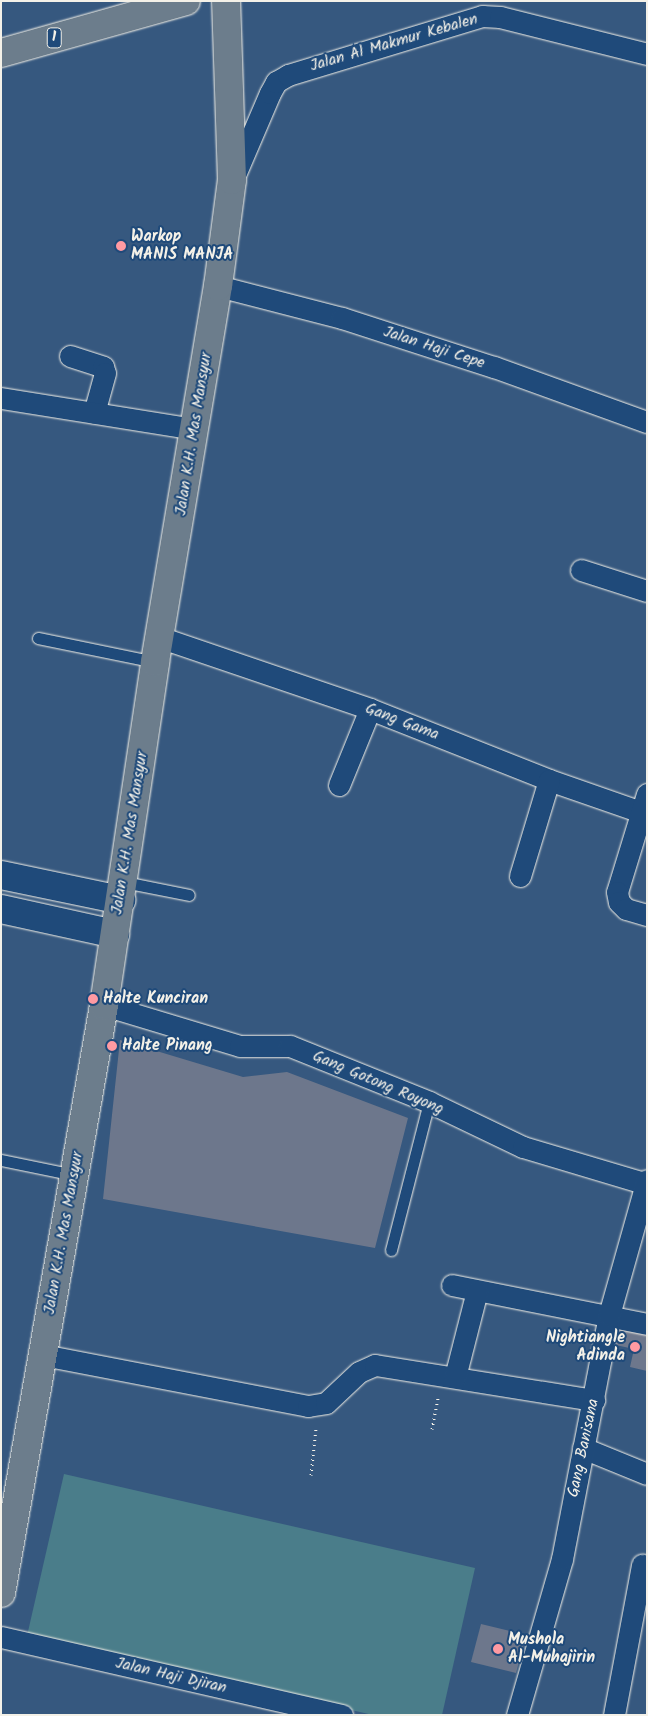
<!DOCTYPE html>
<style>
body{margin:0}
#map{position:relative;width:648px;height:1716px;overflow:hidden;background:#36587f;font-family:Kalam,sans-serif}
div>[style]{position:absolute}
.green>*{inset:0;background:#4a7d8a}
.building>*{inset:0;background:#6d778c}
.path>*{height:3px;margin-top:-1.5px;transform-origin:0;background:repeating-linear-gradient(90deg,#f4f1e8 0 1px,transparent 0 5px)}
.roads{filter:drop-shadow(0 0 1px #f4f1e8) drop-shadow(0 0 1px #f4f1e8)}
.lane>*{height:11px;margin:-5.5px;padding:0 5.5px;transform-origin:5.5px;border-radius:5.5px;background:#1f4a7a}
.street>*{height:21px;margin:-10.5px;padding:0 10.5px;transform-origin:10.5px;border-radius:10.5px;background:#1f4a7a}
.secondary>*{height:28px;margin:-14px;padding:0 14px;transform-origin:14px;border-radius:14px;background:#1f4a7a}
.primary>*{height:28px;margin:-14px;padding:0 14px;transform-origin:14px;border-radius:14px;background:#6c7d8c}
.highway>*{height:28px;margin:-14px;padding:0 14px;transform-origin:14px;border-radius:14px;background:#6c7d8c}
.dots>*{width:14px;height:14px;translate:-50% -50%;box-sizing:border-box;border:2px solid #1f4a7a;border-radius:50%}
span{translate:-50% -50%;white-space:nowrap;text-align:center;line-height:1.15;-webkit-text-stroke:4px #1f4a7a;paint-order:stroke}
.shield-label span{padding:1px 4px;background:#1f4a7a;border:1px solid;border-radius:4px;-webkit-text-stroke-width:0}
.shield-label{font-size:15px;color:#f4f1e8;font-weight:700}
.street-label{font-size:16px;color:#f4f1e8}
.poi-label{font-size:16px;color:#f4f1e8;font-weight:700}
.left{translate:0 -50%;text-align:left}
.right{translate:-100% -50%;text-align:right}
.frame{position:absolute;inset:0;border:2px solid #f4f1e8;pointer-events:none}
</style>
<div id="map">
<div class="green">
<div style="clip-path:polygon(64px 1474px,475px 1568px,442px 1715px,373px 1715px,27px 1636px)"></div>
</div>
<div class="building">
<div style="clip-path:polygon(120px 1040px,243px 1077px,287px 1072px,408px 1118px,375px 1248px,103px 1199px)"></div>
<div style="clip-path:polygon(616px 1325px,647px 1331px,647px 1371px,630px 1367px,634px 1349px,611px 1344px)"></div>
<div style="clip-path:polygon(481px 1624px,526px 1635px,516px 1673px,471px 1662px)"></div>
</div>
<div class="path">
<div style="left:432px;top:1429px;width:32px;rotate:-79deg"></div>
<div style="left:311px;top:1475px;width:47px;rotate:-83.9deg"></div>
</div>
<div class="roads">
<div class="lane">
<div style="left:38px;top:638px;width:119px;rotate:11.6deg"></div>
<div style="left:124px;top:882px;width:66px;rotate:11.3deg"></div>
<div style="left:1px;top:1160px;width:75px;rotate:11.6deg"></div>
<div style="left:391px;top:1250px;width:153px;rotate:-75.6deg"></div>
</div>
<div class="street">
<div style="left:234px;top:177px;width:91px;rotate:-66.8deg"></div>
<div style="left:270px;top:93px;width:13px;rotate:-61deg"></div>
<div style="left:276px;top:82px;width:14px;rotate:-30deg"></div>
<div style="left:288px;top:75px;width:203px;rotate:-16.9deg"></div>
<div style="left:482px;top:16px;width:18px;rotate:3deg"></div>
<div style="left:500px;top:17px;width:152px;rotate:14.1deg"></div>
<div style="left:218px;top:286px;width:128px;rotate:14.5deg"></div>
<div style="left:342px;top:318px;width:160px;rotate:17.9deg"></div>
<div style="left:494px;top:367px;width:163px;rotate:19.8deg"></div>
<div style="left:70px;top:356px;width:35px;rotate:18deg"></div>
<div style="left:103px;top:367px;width:6px;rotate:72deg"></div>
<div style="left:105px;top:373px;width:41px;rotate:105.4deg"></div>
<div style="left:1px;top:398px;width:196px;rotate:9.1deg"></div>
<div style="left:581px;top:570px;width:69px;rotate:17.7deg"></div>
<div style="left:162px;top:638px;width:220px;rotate:18.8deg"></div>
<div style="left:370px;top:709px;width:193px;rotate:21.6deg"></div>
<div style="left:549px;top:780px;width:97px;rotate:19.2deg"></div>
<div style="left:339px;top:785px;width:82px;rotate:-67.8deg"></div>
<div style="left:647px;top:794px;width:102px;rotate:107deg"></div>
<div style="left:617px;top:892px;width:10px;rotate:79deg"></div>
<div style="left:619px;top:902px;width:10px;rotate:45deg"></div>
<div style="left:626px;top:909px;width:22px;rotate:16deg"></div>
<div style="left:520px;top:876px;width:100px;rotate:-73.2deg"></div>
<div style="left:104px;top:1005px;width:142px;rotate:16.8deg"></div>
<div style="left:240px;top:1046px;width:50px"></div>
<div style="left:290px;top:1046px;width:150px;rotate:21.9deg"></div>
<div style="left:429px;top:1102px;width:104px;rotate:25.6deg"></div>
<div style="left:523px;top:1147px;width:129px;rotate:16.6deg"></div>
<div style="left:452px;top:1285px;width:199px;rotate:11.3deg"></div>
<div style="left:43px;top:1355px;width:270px;rotate:10.9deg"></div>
<div style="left:308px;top:1406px;width:18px;rotate:-9deg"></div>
<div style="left:326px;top:1403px;width:45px;rotate:-43.2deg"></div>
<div style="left:359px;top:1372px;width:17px;rotate:-24deg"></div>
<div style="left:375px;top:1365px;width:222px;rotate:9.1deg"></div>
<div style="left:455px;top:1377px;width:89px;rotate:-75.7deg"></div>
<div style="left:583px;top:1448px;width:69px;rotate:22.1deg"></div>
<div style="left:1px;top:1637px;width:350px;rotate:12.9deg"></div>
<div style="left:517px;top:1715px;width:162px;rotate:-73.9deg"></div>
<div style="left:562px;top:1559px;width:248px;rotate:-79.1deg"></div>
<div style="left:609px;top:1315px;width:140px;rotate:-74.3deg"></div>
<div style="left:614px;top:1715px;width:153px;rotate:-79.4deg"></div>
</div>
<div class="secondary">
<div style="left:1px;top:875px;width:123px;rotate:11.8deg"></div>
<div style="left:1px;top:909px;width:117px;rotate:12.4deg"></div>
</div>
<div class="primary">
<div style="left:1px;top:1593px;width:597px;rotate:-80.06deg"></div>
<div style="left:104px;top:1005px;width:347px;rotate:-81.5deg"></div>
<div style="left:155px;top:662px;width:381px;rotate:-80.5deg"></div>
<div style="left:218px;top:286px;width:107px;rotate:-82.5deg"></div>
<div style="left:232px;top:180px;width:179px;rotate:-91.9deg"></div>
</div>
<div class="highway">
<div style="left:1px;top:53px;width:192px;rotate:-15.7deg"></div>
</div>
</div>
<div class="dots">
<div style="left:121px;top:246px;background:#ff9aa2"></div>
<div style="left:93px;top:999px;background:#ff9aa2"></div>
<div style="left:112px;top:1046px;background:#ff9aa2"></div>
<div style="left:635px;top:1347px;background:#ff9aa2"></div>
<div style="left:498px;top:1649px;background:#ff9aa2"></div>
</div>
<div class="shield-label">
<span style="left:54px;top:38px">1</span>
</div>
<div class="street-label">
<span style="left:394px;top:43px;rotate:-16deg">Jalan Al Makmur Kebalen</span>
<span style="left:434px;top:348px;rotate:18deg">Jalan Haji Cepe</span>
<span style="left:194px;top:434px;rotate:-81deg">Jalan K.H. Mas Mansyur</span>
<span style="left:402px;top:722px;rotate:21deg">Gang Gama</span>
<span style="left:130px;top:833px;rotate:-81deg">Jalan K.H. Mas Mansyur</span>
<span style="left:378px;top:1083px;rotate:23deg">Gang Gotong Royong</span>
<span style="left:64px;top:1233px;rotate:-80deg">Jalan K.H. Mas Mansyur</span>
<span style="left:584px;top:1448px;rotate:-78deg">Gang Banisana</span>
<span style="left:171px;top:1676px;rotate:13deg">Jalan Haji Djiran</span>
</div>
<div class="poi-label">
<span class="left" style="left:131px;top:246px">Warkop<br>MANIS MANJA</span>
<span class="left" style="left:103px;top:999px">Halte Kunciran</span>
<span class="left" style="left:122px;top:1046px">Halte Pinang</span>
<span class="right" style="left:625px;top:1347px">Nightiangle<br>Adinda</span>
<span class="left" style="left:508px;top:1649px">Mushola<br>Al-Muhajirin</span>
</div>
<div class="frame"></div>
</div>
